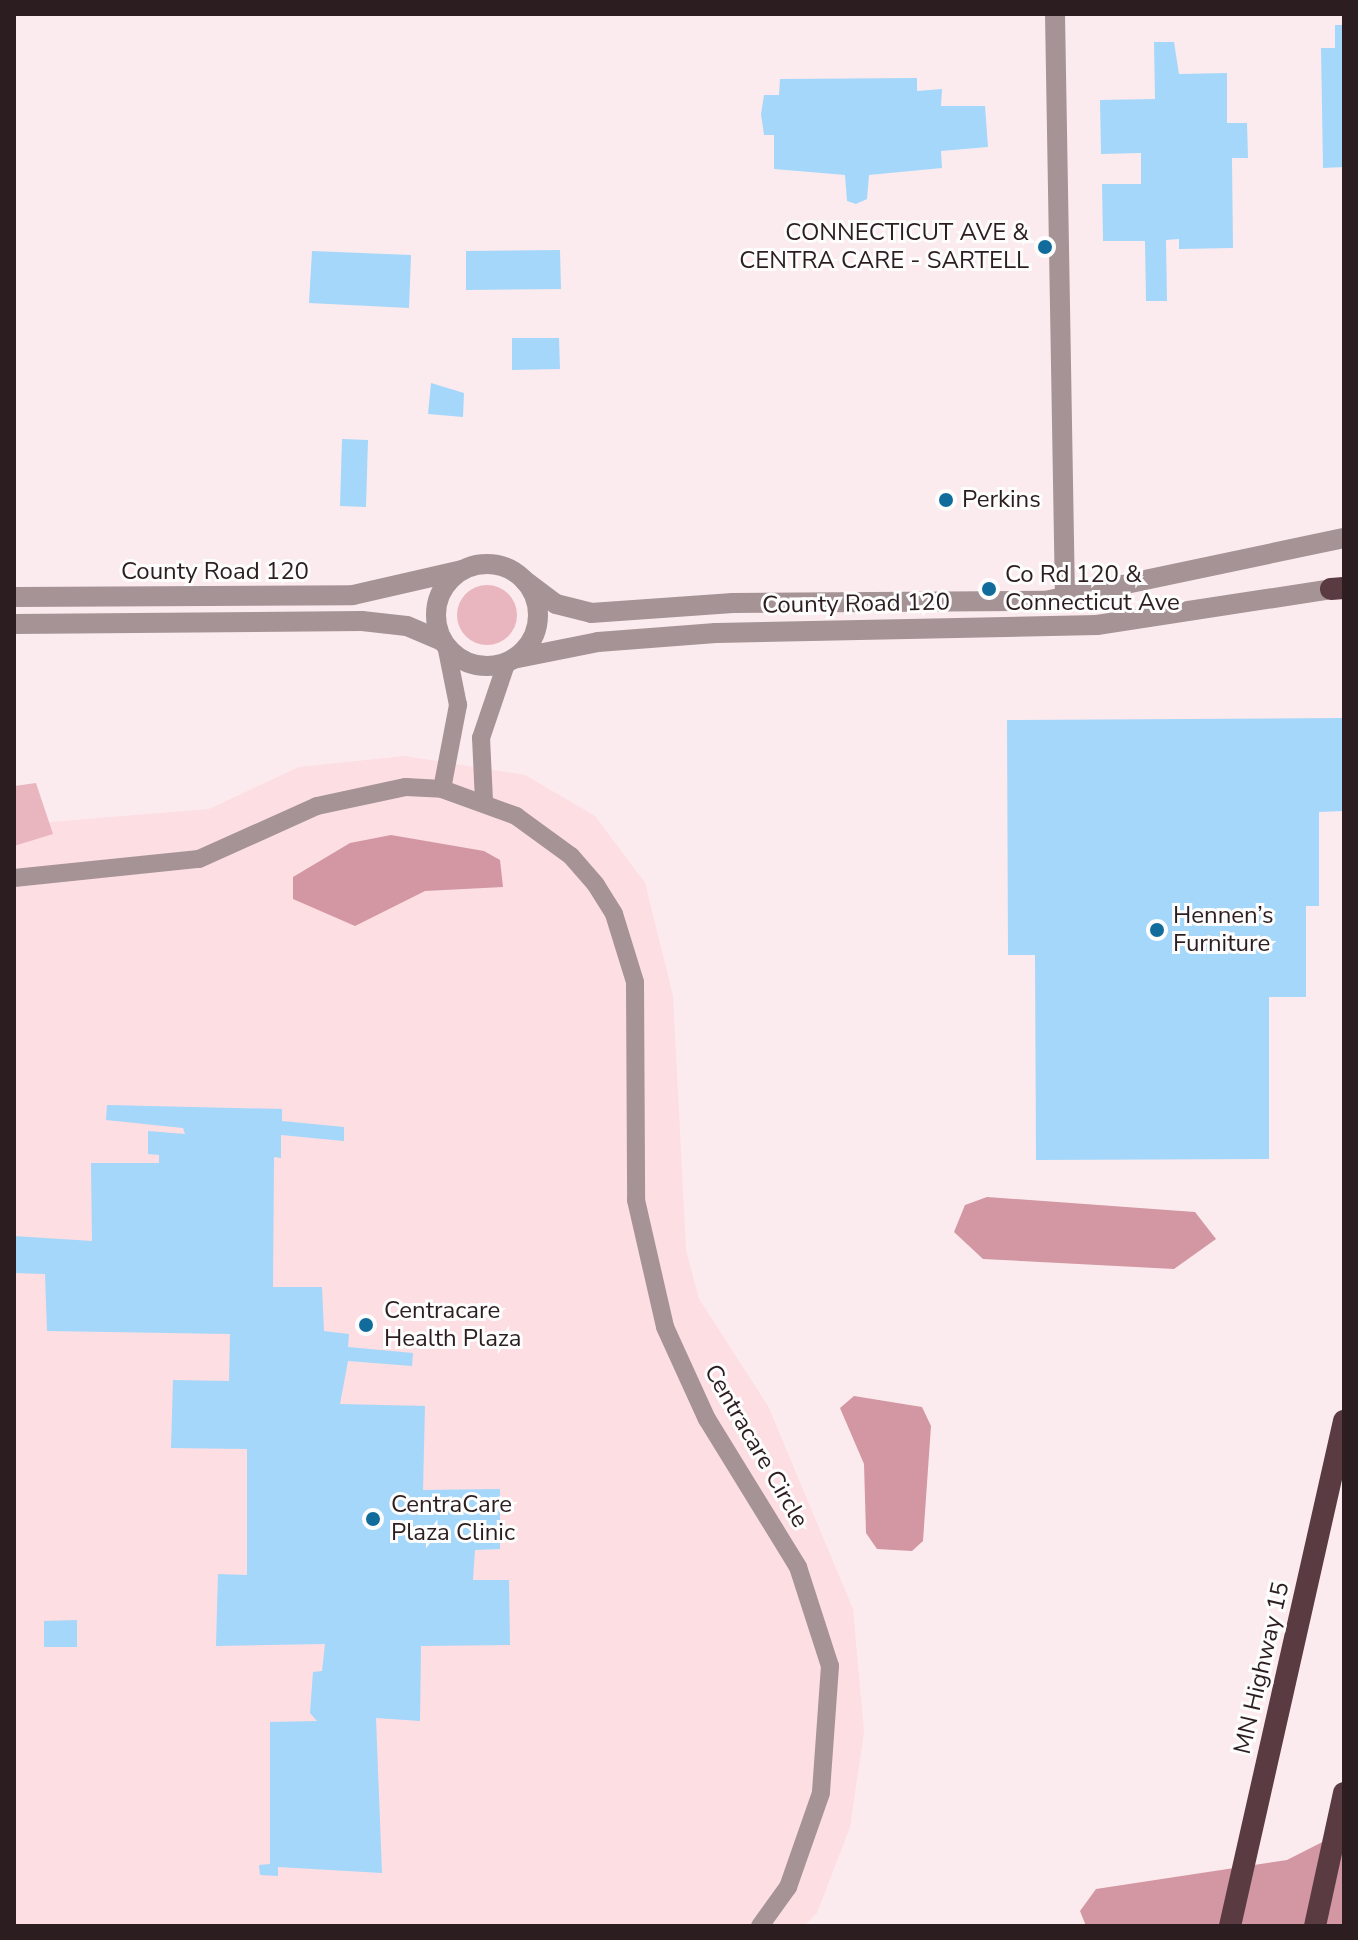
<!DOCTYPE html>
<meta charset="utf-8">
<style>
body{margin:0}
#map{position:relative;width:1358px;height:1940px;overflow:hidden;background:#fcebee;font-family:"Nunito Sans",sans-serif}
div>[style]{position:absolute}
.built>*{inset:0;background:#fcdee3}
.green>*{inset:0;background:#e9b6c0}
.round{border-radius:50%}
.water>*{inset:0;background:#d297a3}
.building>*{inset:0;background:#a4d7fa}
.minor>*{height:18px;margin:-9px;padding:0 9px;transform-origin:9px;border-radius:9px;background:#a59396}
.tertiary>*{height:20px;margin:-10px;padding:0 10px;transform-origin:10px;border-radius:10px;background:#a59396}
.tertiary>.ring{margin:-10px;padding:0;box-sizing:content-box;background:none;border:20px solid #a59396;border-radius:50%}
.trunk>*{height:22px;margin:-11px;padding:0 11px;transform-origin:11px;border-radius:11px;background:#5a3b42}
.dots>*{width:22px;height:22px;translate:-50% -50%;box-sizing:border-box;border:4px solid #fdfdfd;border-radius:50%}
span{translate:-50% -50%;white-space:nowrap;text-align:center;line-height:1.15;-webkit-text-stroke:6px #fdfdfd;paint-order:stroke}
.poi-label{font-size:24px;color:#2c1d20}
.right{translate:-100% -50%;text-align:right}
.left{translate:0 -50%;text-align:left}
.street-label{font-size:24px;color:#2c1d20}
.frame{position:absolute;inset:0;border:16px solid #2c1d20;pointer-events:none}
</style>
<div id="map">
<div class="built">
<div style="clip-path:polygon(405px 756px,525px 775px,595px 816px,645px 883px,673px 996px,686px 1250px,699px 1299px,768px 1406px,853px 1609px,864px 1732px,850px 1827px,817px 1913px,804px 1926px,14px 1926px,14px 825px,209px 809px,299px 767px)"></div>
</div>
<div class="green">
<div class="round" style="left:457px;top:585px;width:60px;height:60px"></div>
<div style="clip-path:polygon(36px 783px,53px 834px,14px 846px,14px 786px)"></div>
</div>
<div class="water">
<div style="clip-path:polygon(391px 835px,484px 851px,500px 860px,503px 887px,425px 891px,355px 926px,293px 899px,293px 877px,350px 843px)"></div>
<div style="clip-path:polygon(987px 1197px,1195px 1212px,1216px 1239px,1174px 1269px,983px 1259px,954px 1232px,965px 1205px)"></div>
<div style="clip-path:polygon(854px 1396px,922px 1407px,931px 1426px,923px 1541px,912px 1551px,877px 1549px,866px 1533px,864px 1464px,840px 1408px)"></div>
<div style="clip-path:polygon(1344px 1831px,1344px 1926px,1086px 1926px,1080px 1911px,1096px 1889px,1287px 1860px)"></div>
</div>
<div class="building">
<div style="clip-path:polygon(1335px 25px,1344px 25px,1344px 167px,1323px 168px,1321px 48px,1335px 48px)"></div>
<div style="clip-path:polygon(1154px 42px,1174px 42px,1179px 74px,1227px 73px,1227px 123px,1247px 123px,1248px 158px,1232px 158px,1233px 248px,1179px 249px,1179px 239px,1166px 240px,1167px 301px,1146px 301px,1145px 241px,1103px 241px,1102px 184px,1141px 184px,1141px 153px,1101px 154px,1100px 100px,1155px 99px)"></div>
<div style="clip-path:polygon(917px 78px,917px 91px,942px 89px,941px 106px,985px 106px,988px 147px,941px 151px,942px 168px,869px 175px,867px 199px,856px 204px,847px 201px,845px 175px,774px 169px,774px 135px,764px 135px,761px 114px,764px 95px,779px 95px,780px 79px)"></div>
<div style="clip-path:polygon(560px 250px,561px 289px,466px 290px,466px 251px)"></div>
<div style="clip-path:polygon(312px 251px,411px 255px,409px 308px,309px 303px)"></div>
<div style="clip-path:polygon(512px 338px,559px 338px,560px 369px,512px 370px)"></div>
<div style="clip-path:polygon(431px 383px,464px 393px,463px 417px,428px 414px)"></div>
<div style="clip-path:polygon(342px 439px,368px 440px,366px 507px,340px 506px)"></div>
<div style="clip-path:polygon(1344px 718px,1344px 811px,1319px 812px,1319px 906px,1306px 906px,1306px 997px,1269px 997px,1269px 1159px,1036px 1160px,1035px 955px,1008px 955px,1007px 720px)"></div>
<div style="clip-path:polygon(107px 1105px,282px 1109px,282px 1121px,344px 1127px,344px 1141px,281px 1135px,281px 1158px,274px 1157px,273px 1287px,322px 1287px,324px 1331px,349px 1334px,348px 1347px,413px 1353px,412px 1366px,348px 1361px,340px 1404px,425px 1406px,423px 1490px,500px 1489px,500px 1549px,475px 1550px,473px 1580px,509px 1580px,510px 1645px,421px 1646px,420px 1721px,376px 1718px,382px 1873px,278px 1867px,278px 1876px,260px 1875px,259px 1865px,270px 1864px,270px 1722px,317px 1721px,310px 1713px,313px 1672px,322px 1671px,325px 1644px,216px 1646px,218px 1574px,247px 1575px,247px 1449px,171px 1448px,173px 1380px,229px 1381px,230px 1334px,47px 1331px,45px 1274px,14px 1273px,14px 1236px,92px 1241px,91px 1163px,159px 1163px,159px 1155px,148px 1154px,148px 1131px,185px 1134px,183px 1128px,106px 1120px)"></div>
<div style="clip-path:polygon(77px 1620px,77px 1647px,44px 1647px,44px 1621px)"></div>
</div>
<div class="minor">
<div style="left:442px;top:789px;width:86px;rotate:-79.2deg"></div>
<div style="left:458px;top:705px;width:61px;rotate:-101.3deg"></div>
<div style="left:484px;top:801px;width:63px;rotate:-92.7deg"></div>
<div style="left:481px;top:738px;width:81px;rotate:-71.3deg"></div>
<div style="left:14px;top:878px;width:186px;rotate:-5.9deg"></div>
<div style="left:199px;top:859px;width:129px;rotate:-24.2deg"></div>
<div style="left:317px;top:806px;width:91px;rotate:-12.1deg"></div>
<div style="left:406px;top:787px;width:36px;rotate:3deg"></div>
<div style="left:442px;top:789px;width:79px;rotate:20deg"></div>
<div style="left:516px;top:816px;width:68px;rotate:36deg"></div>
<div style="left:571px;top:856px;width:38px;rotate:49deg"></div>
<div style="left:596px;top:885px;width:34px;rotate:58deg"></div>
<div style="left:614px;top:914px;width:71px;rotate:72.8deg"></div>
<div style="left:635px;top:982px;width:218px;rotate:89.7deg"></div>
<div style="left:636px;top:1200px;width:130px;rotate:77.1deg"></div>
<div style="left:665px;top:1327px;width:101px;rotate:65.5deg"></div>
<div style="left:707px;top:1419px;width:174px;rotate:58.4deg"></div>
<div style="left:798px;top:1567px;width:104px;rotate:72.1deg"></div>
<div style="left:830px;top:1666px;width:127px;rotate:94.1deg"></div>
<div style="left:821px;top:1793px;width:100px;rotate:109.3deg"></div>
<div style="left:788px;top:1887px;width:48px;rotate:125.7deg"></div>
</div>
<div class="tertiary">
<div style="left:1055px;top:14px;width:585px;rotate:89.02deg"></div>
<div class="ring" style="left:436px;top:564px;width:82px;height:82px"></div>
<div style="left:524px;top:580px;width:40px;rotate:37deg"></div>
<div style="left:556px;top:604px;width:36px;rotate:14deg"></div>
<div style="left:591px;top:613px;width:142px;rotate:-4deg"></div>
<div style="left:733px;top:603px;width:312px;rotate:-0.4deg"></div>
<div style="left:1045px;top:601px;width:306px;rotate:-11.9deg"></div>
<div style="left:14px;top:597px;width:339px;rotate:-0.3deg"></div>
<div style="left:353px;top:595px;width:112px;rotate:-12.9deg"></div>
<div style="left:14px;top:624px;width:348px;rotate:-0.5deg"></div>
<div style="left:362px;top:621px;width:45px;rotate:6.3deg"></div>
<div style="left:407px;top:626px;width:39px;rotate:23deg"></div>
<div style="left:513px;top:659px;width:87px;rotate:-11.3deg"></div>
<div style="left:598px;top:642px;width:118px;rotate:-4.4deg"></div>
<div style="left:716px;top:633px;width:381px;rotate:-1.2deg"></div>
<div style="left:1097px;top:625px;width:250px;rotate:-8.7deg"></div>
</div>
<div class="trunk">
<div style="left:1331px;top:589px;width:13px;rotate:-4deg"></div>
<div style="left:1230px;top:1926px;width:518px;rotate:-77.28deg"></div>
<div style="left:1315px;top:1926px;width:136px;rotate:-77.7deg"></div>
</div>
<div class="dots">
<div style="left:1045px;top:247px;background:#116c9b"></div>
<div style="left:946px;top:500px;background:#116c9b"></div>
<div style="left:989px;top:589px;background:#116c9b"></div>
<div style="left:1157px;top:930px;background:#116c9b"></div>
<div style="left:366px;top:1325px;background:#116c9b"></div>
<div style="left:373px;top:1519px;background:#116c9b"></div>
</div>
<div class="poi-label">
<span class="right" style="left:1029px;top:247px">CONNECTICUT AVE &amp;<br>CENTRA CARE - SARTELL</span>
<span class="left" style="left:962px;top:500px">Perkins</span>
<span class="left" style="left:1005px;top:589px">Co Rd 120 &amp;<br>Connecticut Ave</span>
<span class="left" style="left:1173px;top:930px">Hennen’s<br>Furniture</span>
<span class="left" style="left:384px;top:1325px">Centracare<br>Health Plaza</span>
<span class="left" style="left:391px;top:1519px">CentraCare<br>Plaza Clinic</span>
</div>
<div class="street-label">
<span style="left:215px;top:572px">County Road 120</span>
<span style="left:856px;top:604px;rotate:-1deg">County Road 120</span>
<span style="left:756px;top:1446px;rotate:60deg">Centracare Circle</span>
<span style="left:1262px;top:1668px;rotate:-77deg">MN Highway 15</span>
</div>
<div class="frame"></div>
</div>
